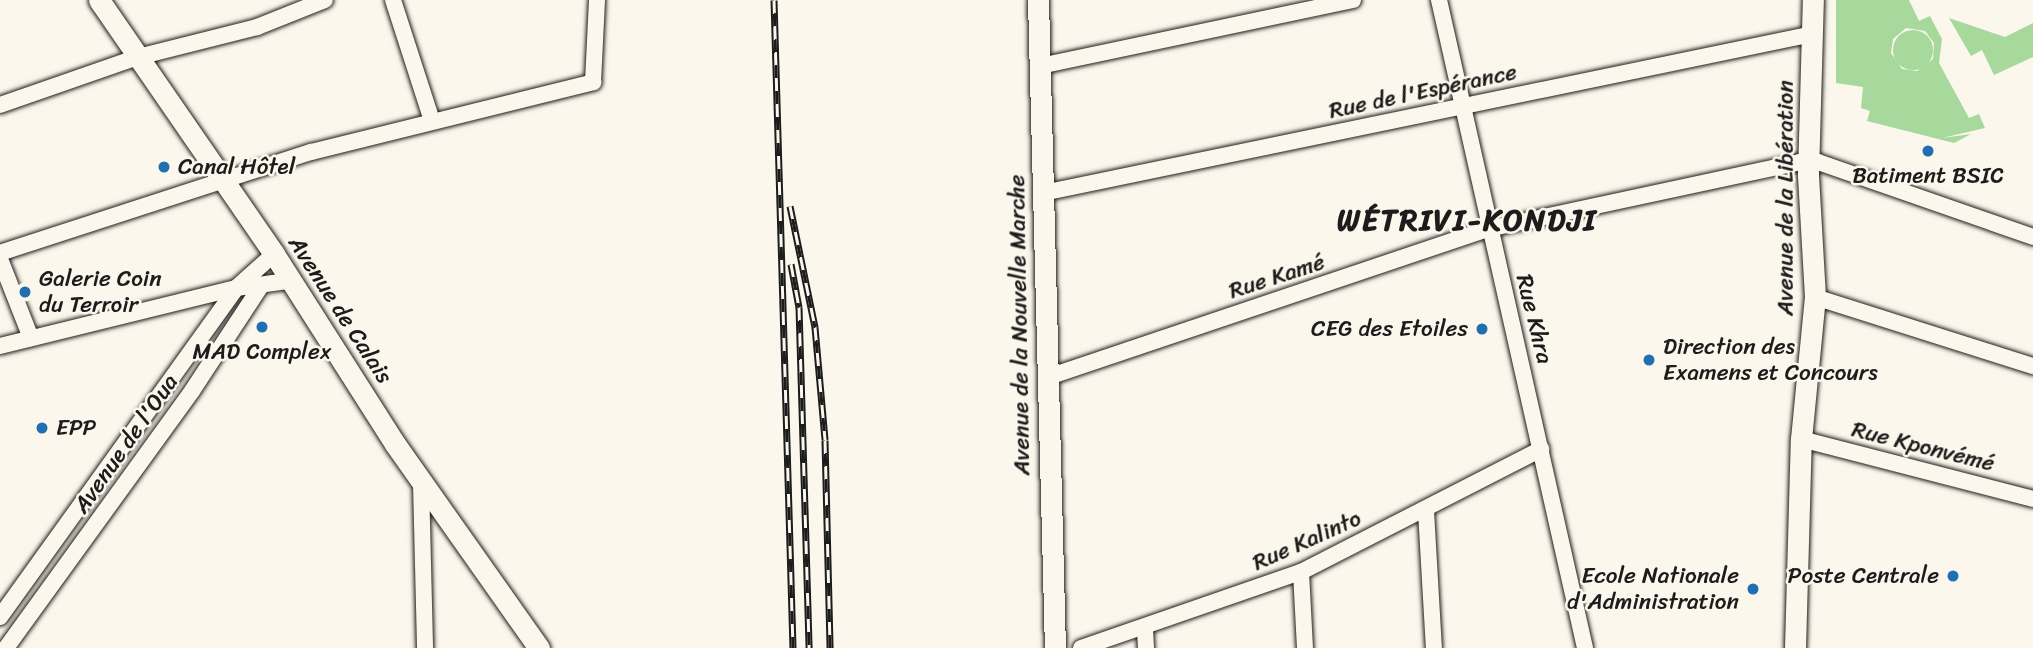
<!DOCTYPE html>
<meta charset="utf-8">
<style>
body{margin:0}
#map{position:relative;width:2033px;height:648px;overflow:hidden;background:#fbf7ec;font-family:Sriracha,sans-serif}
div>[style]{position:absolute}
.green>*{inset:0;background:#a6d99b}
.round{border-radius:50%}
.roads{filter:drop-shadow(0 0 2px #1c1c1c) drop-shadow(0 0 2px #1c1c1c)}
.street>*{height:16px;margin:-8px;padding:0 8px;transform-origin:8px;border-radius:8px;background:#fbf7ec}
.secondary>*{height:21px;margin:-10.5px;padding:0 10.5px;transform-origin:10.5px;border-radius:10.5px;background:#fbf7ec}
.rail>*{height:7px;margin-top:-3.5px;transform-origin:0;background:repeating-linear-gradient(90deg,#fbf7ec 0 13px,#1c1c1c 0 26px);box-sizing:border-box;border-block:2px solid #1c1c1c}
.dots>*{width:19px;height:19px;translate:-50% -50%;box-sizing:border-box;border:4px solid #fbf7ec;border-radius:50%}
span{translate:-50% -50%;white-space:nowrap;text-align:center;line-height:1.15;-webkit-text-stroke:5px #fbf7ec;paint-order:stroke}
.street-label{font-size:23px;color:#1c1c1c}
.poi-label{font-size:23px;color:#1c1c1c}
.left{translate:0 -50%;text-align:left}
.right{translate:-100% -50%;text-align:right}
.district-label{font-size:30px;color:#1c1c1c;font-weight:700;letter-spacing:2px}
</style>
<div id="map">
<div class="green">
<div style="clip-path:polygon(evenodd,1836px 0,1909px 0,1919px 21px,1930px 16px,1942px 39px,1939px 63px,1969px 118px,1979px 114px,1985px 128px,1942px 138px,1971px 134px,1954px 143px,1867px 121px,1870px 111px,1861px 108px,1863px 87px,1836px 83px,1836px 0,1906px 28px,1925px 31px,1934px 43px,1933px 59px,1917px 71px,1902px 69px,1891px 53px,1893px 39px,1906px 28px)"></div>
<div style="clip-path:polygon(1949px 18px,2005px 37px,2033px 23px,2033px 57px,1994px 75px,1982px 50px,1971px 56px)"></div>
<div class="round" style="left:1893px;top:30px;width:40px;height:40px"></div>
</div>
<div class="roads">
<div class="street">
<div style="left:393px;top:0;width:127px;rotate:72.1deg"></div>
<div style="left:1439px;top:0;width:664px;rotate:77.3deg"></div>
<div style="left:1040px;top:66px;width:320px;rotate:-11.9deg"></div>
<div style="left:0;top:105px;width:146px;rotate:-19.2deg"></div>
<div style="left:138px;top:57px;width:123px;rotate:-14.1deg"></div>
<div style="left:257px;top:27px;width:73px;rotate:-21.7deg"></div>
<div style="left:1043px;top:193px;width:786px;rotate:-11.67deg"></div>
<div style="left:0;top:253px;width:327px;rotate:-18deg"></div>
<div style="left:311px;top:152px;width:291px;rotate:-13.9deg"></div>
<div style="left:593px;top:82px;width:82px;rotate:-87.2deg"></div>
<div style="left:0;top:259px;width:85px;rotate:68.6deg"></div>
<div style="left:1815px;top:297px;width:229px;rotate:17.6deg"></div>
<div style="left:0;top:346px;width:243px;rotate:-13.8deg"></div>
<div style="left:236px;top:288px;width:52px;rotate:-7.7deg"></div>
<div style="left:1048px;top:377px;width:464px;rotate:-18.6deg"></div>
<div style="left:1488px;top:229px;width:319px;rotate:-12.1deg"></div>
<div style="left:1800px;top:162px;width:18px"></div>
<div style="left:1818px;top:162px;width:228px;rotate:19.2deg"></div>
<div style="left:1801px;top:439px;width:240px;rotate:14.5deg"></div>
<div style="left:421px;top:482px;width:166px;rotate:88.6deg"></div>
<div style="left:1426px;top:511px;width:137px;rotate:86.7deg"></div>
<div style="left:1301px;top:572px;width:76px;rotate:87deg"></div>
<div style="left:0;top:617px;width:405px;rotate:-54.3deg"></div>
<div style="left:236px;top:288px;width:51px;rotate:-41.8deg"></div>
<div style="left:1145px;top:629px;width:19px;rotate:87deg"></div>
<div style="left:6px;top:648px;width:317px;rotate:-54.1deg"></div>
<div style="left:192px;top:391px;width:126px;rotate:-56.7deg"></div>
<div style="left:1081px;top:648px;width:233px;rotate:-19.1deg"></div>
<div style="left:1301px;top:572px;width:270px;rotate:-27.1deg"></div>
</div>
<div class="secondary">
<div style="left:99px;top:0;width:308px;rotate:55.4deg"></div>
<div style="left:274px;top:254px;width:225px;rotate:57.5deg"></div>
<div style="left:395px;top:444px;width:250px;rotate:54.8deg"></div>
<div style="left:1038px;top:0;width:648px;rotate:88.5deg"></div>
<div style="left:1795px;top:648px;width:209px;rotate:-88.4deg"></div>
<div style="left:1801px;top:439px;width:143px;rotate:-84.4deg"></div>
<div style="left:1815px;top:297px;width:123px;rotate:-93.3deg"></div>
<div style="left:1808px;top:174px;width:174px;rotate:-88.4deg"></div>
</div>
</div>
<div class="rail">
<div style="left:774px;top:0;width:648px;rotate:88.32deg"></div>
<div style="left:790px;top:206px;width:124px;rotate:78.3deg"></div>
<div style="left:815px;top:327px;width:113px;rotate:84.9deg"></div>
<div style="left:825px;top:440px;width:208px;rotate:88.6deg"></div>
<div style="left:791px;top:264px;width:44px;rotate:79.5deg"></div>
<div style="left:799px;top:307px;width:341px;rotate:88.3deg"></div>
</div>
<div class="dots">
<div style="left:1928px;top:151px;background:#1f6fb2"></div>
<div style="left:164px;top:167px;background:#1f6fb2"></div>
<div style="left:25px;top:292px;background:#1f6fb2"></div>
<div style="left:262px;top:327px;background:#1f6fb2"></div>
<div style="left:1482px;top:329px;background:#1f6fb2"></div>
<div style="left:1649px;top:360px;background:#1f6fb2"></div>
<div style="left:42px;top:428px;background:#1f6fb2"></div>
<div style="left:1953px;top:576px;background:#1f6fb2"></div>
<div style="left:1753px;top:589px;background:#1f6fb2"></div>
</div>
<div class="street-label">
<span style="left:1423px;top:92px;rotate:-12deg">Rue de l'Espérance</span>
<span style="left:1786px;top:198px;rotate:-90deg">Avenue de la Libération</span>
<span style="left:1277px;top:277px;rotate:-18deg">Rue Kamé</span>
<span style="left:340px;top:310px;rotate:57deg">Avenue de Calais</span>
<span style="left:1534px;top:319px;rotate:76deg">Rue Khra</span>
<span style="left:1020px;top:325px;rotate:-91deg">Avenue de la Nouvelle Marche</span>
<span style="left:126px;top:444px;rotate:-55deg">Avenue de l'Oua</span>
<span style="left:1923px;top:447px;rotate:14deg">Rue Kponvémé</span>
<span style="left:1307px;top:541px;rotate:-24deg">Rue Kalinto</span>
</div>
<div class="poi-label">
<span class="left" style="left:178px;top:167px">Canal Hôtel</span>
<span style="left:1928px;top:176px">Batiment BSIC</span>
<span class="left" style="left:39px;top:292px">Galerie Coin<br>du Terroir</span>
<span class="right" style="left:1468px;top:329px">CEG des Etoiles</span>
<span class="left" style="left:1663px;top:360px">Direction des<br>Examens et Concours</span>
<span style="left:262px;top:352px">MAD Complex</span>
<span class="left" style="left:56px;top:428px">EPP</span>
<span class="right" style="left:1739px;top:589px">Ecole Nationale<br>d'Administration</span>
<span class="right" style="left:1939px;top:576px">Poste Centrale</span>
</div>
<div class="district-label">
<span style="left:1467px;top:220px">WÉTRIVI-KONDJI</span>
</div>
</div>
